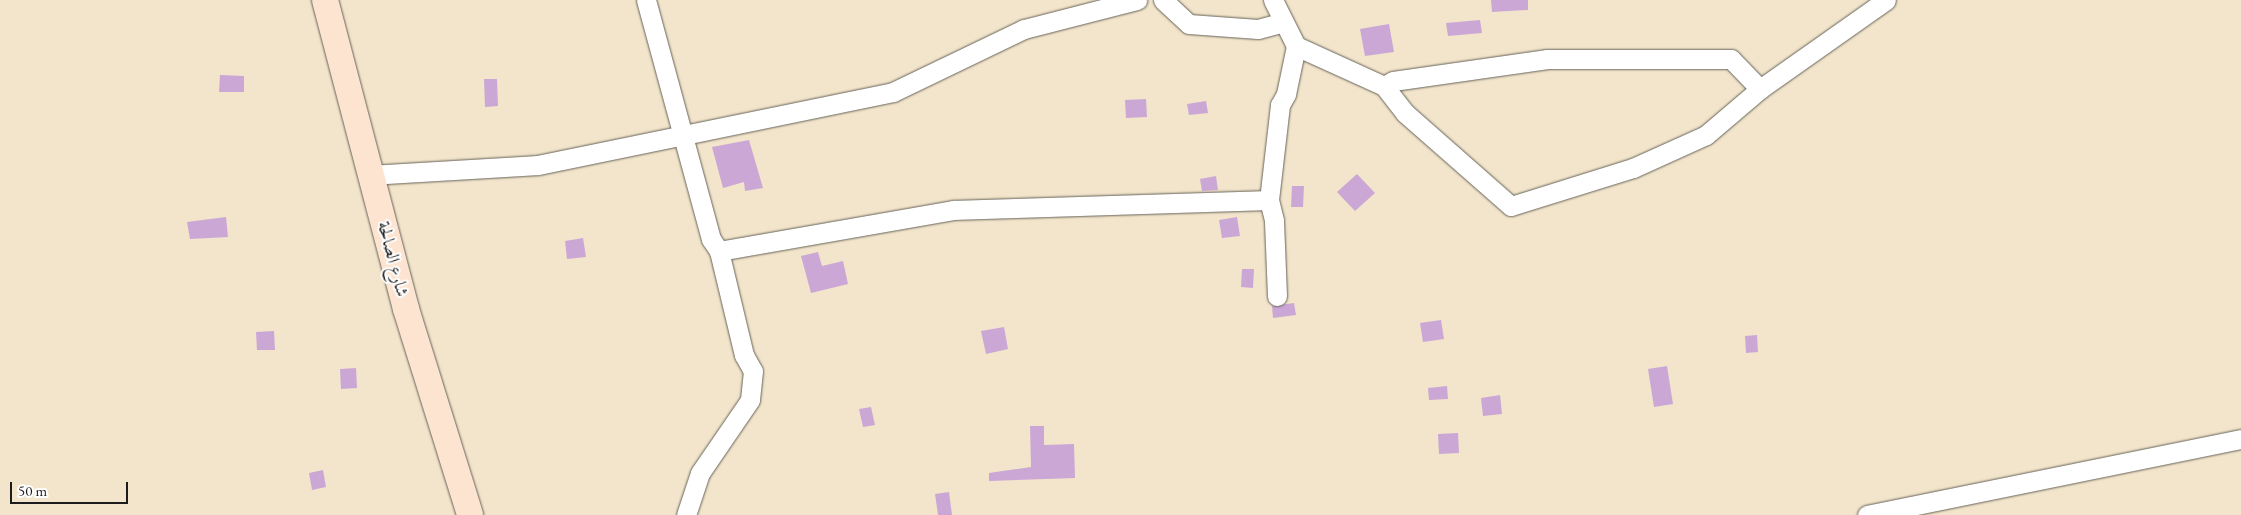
<!DOCTYPE html>
<meta charset="utf-8">
<style>
body{margin:0}
#map{position:relative;width:2241px;height:515px;overflow:hidden;background:#f2e5cb;font-family:"EB Garamond",Amiri,serif}
div>[style]{position:absolute}
.building>*{inset:0;background:#cba7d6}
.roads{filter:drop-shadow(0 0 1px #676259) drop-shadow(0 0 1px #676259)}
.street>*{height:19px;margin:-9.5px;padding:0 9.5px;transform-origin:9.5px;border-radius:9.5px;background:#fff}
.secondary>*{height:26px;margin:-13px;padding:0 13px;transform-origin:13px;border-radius:13px;background:#fde4d1}
span{translate:-50% -50%;white-space:nowrap;text-align:center;line-height:1.15;-webkit-text-stroke:4px #fff;paint-order:stroke}
.street-label{font-size:18px;color:#1c1c1c}
.scale{position:absolute;left:10px;top:482px;width:118px;height:22px;box-sizing:border-box;border:2px solid #1c1c1c;border-top:0;padding-left:6px;font-size:15px;line-height:18px;white-space:nowrap;color:#1c1c1c;-webkit-text-stroke:4px #fff;paint-order:stroke}
</style>
<div id="map">
<div class="building">
<div style="clip-path:polygon(1491px 0,1528px 0,1528px 10px,1492px 12px)"></div>
<div style="clip-path:polygon(1480px 20px,1482px 33px,1448px 36px,1446px 23px)"></div>
<div style="clip-path:polygon(1389px 24px,1394px 52px,1365px 56px,1360px 29px)"></div>
<div style="clip-path:polygon(220px 75px,244px 76px,244px 92px,219px 92px)"></div>
<div style="clip-path:polygon(484px 79px,497px 79px,498px 106px,485px 107px)"></div>
<div style="clip-path:polygon(1146px 99px,1147px 117px,1126px 118px,1125px 100px)"></div>
<div style="clip-path:polygon(1206px 101px,1208px 113px,1189px 115px,1187px 104px)"></div>
<div style="clip-path:polygon(749px 140px,763px 188px,745px 191px,744px 182px,723px 188px,712px 147px)"></div>
<div style="clip-path:polygon(1357px 174px,1375px 193px,1355px 211px,1337px 192px)"></div>
<div style="clip-path:polygon(1216px 176px,1218px 190px,1202px 191px,1200px 179px)"></div>
<div style="clip-path:polygon(1292px 186px,1304px 186px,1303px 207px,1291px 207px)"></div>
<div style="clip-path:polygon(226px 217px,228px 237px,190px 239px,187px 222px)"></div>
<div style="clip-path:polygon(1237px 217px,1240px 236px,1222px 238px,1219px 220px)"></div>
<div style="clip-path:polygon(583px 238px,586px 257px,567px 259px,565px 241px)"></div>
<div style="clip-path:polygon(818px 252px,822px 266px,843px 261px,848px 284px,811px 293px,801px 256px)"></div>
<div style="clip-path:polygon(1242px 269px,1254px 269px,1253px 288px,1241px 287px)"></div>
<div style="clip-path:polygon(1294px 303px,1296px 315px,1273px 318px,1272px 306px)"></div>
<div style="clip-path:polygon(1441px 320px,1444px 339px,1423px 342px,1420px 323px)"></div>
<div style="clip-path:polygon(1004px 327px,1008px 349px,986px 354px,981px 331px)"></div>
<div style="clip-path:polygon(274px 331px,275px 350px,257px 350px,256px 332px)"></div>
<div style="clip-path:polygon(1757px 335px,1758px 352px,1746px 353px,1745px 336px)"></div>
<div style="clip-path:polygon(1667px 366px,1673px 404px,1654px 407px,1648px 369px)"></div>
<div style="clip-path:polygon(356px 368px,357px 388px,341px 389px,340px 369px)"></div>
<div style="clip-path:polygon(1447px 386px,1448px 399px,1429px 400px,1428px 388px)"></div>
<div style="clip-path:polygon(1500px 395px,1502px 414px,1483px 416px,1481px 398px)"></div>
<div style="clip-path:polygon(871px 407px,875px 425px,863px 427px,859px 409px)"></div>
<div style="clip-path:polygon(1030px 426px,1044px 426px,1044px 445px,1074px 444px,1075px 478px,989px 481px,989px 473px,1031px 467px)"></div>
<div style="clip-path:polygon(1458px 433px,1459px 453px,1439px 454px,1438px 434px)"></div>
<div style="clip-path:polygon(323px 470px,326px 487px,312px 490px,309px 473px)"></div>
<div style="clip-path:polygon(949px 492px,952px 515px,938px 515px,935px 494px)"></div>
</div>
<div class="roads">
<div class="street">
<div style="left:646px;top:0;width:248px;rotate:74.8deg"></div>
<div style="left:711px;top:239px;width:14px;rotate:56deg"></div>
<div style="left:719px;top:251px;width:107px;rotate:76.5deg"></div>
<div style="left:744px;top:355px;width:18px;rotate:61deg"></div>
<div style="left:753px;top:371px;width:29px;rotate:96deg"></div>
<div style="left:750px;top:400px;width:88px;rotate:124.4deg"></div>
<div style="left:700px;top:473px;width:44px;rotate:108.4deg"></div>
<div style="left:1163px;top:0;width:35px;rotate:43deg"></div>
<div style="left:1189px;top:24px;width:69px;rotate:4.1deg"></div>
<div style="left:1258px;top:29px;width:24px;rotate:-15deg"></div>
<div style="left:1273px;top:0;width:51px;rotate:63.4deg"></div>
<div style="left:1296px;top:46px;width:97px;rotate:24.4deg"></div>
<div style="left:1384px;top:86px;width:34px;rotate:52deg"></div>
<div style="left:1405px;top:113px;width:141px;rotate:41.3deg"></div>
<div style="left:1511px;top:206px;width:128px;rotate:-17.3deg"></div>
<div style="left:1633px;top:168px;width:80px;rotate:-24.3deg"></div>
<div style="left:1706px;top:135px;width:71px;rotate:-40.4deg"></div>
<div style="left:1760px;top:89px;width:154px;rotate:-35.2deg"></div>
<div style="left:1384px;top:86px;width:10px;rotate:-29deg"></div>
<div style="left:1393px;top:81px;width:156px;rotate:-8.1deg"></div>
<div style="left:1547px;top:59px;width:184px"></div>
<div style="left:1731px;top:59px;width:42px;rotate:46deg"></div>
<div style="left:370px;top:175px;width:168px;rotate:-3.4deg"></div>
<div style="left:538px;top:165px;width:362px;rotate:-11.6deg"></div>
<div style="left:893px;top:92px;width:145px;rotate:-25.7deg"></div>
<div style="left:1024px;top:29px;width:117px;rotate:-14.4deg"></div>
<div style="left:719px;top:251px;width:238px;rotate:-9.9deg"></div>
<div style="left:953px;top:210px;width:316px;rotate:-1.8deg"></div>
<div style="left:1277px;top:296px;width:76px;rotate:-92.3deg"></div>
<div style="left:1274px;top:220px;width:21px;rotate:-104deg"></div>
<div style="left:1269px;top:200px;width:96px;rotate:-83.4deg"></div>
<div style="left:1280px;top:105px;width:13px;rotate:-61deg"></div>
<div style="left:1286px;top:94px;width:49px;rotate:-78.2deg"></div>
<div style="left:1867px;top:515px;width:382px;rotate:-11.5deg"></div>
</div>
<div class="secondary">
<div style="left:325px;top:0;width:319px;rotate:75.3deg"></div>
<div style="left:406px;top:309px;width:216px;rotate:72.7deg"></div>
</div>
</div>
<div class="street-label">
<span style="left:393px;top:259px;rotate:75deg">شارع الصالحة</span>
</div>
<div class="scale">50 m</div>
</div>
